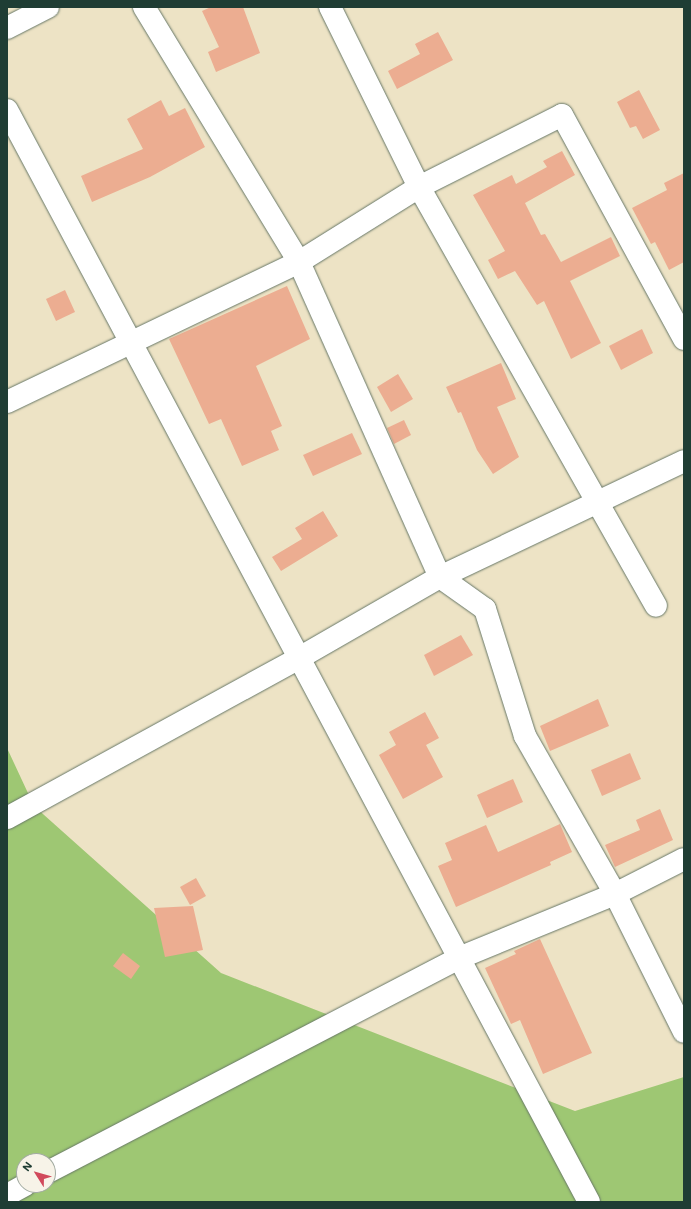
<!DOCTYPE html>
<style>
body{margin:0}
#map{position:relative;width:691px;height:1209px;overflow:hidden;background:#ede3c5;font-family:Mali,sans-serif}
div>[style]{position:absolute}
.green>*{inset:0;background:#9ec773}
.building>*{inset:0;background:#ecad91}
.roads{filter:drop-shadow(0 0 1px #677767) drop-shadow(0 0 1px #677767)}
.minor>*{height:22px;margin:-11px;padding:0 11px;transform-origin:11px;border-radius:11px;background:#fff}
span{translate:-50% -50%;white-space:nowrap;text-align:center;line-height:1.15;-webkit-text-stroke:3px #f7f3e8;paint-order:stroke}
.frame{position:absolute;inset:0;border:8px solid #1f3d34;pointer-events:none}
.north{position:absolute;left:16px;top:1153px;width:40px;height:40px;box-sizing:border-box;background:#f7f3e8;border:1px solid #a1aaa0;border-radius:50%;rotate:307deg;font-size:11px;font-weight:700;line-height:16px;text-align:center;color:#1f3d34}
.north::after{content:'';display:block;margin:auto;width:14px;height:18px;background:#d1495b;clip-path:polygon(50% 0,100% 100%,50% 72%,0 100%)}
</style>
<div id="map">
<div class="green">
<div style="clip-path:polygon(evenodd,7px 748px,34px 806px,221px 973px,575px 1111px,684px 1077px,684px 1202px,7px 1202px,7px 748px,24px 1161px,48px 1161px,48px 1185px,24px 1185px,24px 1161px)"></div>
</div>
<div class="building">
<div style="clip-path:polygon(211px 7px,243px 7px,260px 53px,216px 72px,208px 52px,219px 47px,202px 11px)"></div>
<div style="clip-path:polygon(438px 32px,453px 60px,397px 89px,388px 71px,420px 54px,415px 44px)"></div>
<div style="clip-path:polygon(639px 90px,660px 130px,643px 139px,636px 126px,630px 128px,617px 102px)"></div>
<div style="clip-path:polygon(161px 100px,169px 116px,185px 108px,205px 147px,150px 177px,92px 202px,81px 176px,143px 149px,127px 119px)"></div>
<div style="clip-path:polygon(562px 151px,575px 175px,525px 203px,541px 235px,545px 234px,561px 262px,611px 237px,620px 256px,570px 281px,601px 343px,571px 359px,544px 301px,537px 305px,515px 271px,498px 279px,488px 260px,505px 251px,473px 195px,512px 175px,516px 184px,547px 167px,543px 161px)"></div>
<div style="clip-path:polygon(684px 173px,684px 262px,669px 270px,655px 242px,651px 244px,632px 208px,667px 190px,664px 183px)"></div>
<div style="clip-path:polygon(287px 286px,310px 339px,256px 366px,282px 426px,271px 431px,279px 450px,242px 466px,221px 419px,209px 424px,169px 339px)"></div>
<div style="clip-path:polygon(65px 290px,75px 312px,56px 321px,46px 299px)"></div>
<div style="clip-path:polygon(642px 329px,653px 353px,621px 370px,609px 346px)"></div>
<div style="clip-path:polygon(501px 363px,516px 399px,497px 407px,519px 457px,493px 474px,477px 450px,461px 412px,458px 413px,446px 387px)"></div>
<div style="clip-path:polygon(398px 374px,413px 399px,391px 412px,377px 387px)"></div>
<div style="clip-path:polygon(404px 420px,411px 435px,394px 444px,387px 428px)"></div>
<div style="clip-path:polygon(352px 433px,362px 454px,313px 476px,303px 455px)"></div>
<div style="clip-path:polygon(323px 511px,338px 536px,281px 571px,272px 557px,302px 539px,295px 528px)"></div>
<div style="clip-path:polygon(461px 635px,473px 655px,434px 676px,424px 655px)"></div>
<div style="clip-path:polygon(598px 699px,609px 726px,550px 751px,540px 726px)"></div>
<div style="clip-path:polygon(425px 712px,439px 738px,426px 745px,443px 777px,403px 799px,379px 755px,396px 745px,389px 732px)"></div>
<div style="clip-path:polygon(630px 753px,641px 779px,602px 796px,591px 770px)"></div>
<div style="clip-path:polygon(513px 779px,523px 802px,487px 818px,477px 795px)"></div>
<div style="clip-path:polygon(660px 809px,673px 840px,615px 867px,605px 845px,640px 830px,636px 820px)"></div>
<div style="clip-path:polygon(560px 824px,572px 852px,550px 862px,551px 865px,456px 907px,438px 866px,452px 860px,445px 843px,486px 825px,498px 852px)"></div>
<div style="clip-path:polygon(196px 878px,206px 896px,190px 905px,180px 887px)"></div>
<div style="clip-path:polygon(193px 906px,203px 950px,165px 957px,154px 908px)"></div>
<div style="clip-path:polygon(540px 939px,592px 1053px,543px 1074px,520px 1020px,511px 1024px,485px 968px,516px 954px,514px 951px)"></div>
<div style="clip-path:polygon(123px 953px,140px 966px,131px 979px,113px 966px)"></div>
</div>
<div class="roads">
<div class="minor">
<div style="left:144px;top:7px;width:298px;rotate:58.7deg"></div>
<div style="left:299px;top:262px;width:345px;rotate:65.9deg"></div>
<div style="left:440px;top:577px;width:55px;rotate:35.4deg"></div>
<div style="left:485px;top:609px;width:133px;rotate:72.5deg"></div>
<div style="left:525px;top:736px;width:182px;rotate:60.3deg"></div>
<div style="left:615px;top:894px;width:154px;rotate:63.4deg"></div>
<div style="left:330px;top:7px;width:201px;rotate:63.7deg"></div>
<div style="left:419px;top:187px;width:481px;rotate:60.5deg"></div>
<div style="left:7px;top:28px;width:46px;rotate:-27.1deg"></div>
<div style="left:7px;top:110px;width:1237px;rotate:61.94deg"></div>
<div style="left:7px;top:402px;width:324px;rotate:-25.6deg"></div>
<div style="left:299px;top:262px;width:142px;rotate:-32deg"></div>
<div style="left:419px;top:187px;width:160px;rotate:-26.7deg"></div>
<div style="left:562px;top:115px;width:255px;rotate:61.4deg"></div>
<div style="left:7px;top:818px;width:333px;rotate:-28.7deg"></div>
<div style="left:299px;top:658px;width:163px;rotate:-29.9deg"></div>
<div style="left:440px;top:577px;width:270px;rotate:-25.4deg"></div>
<div style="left:48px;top:1172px;width:463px;rotate:-27.5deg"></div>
<div style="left:459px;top:958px;width:169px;rotate:-22.3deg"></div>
<div style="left:615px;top:894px;width:77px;rotate:-26.9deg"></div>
<div style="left:7px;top:1195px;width:21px;rotate:-29deg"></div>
</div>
</div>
<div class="frame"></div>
<div class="north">N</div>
</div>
